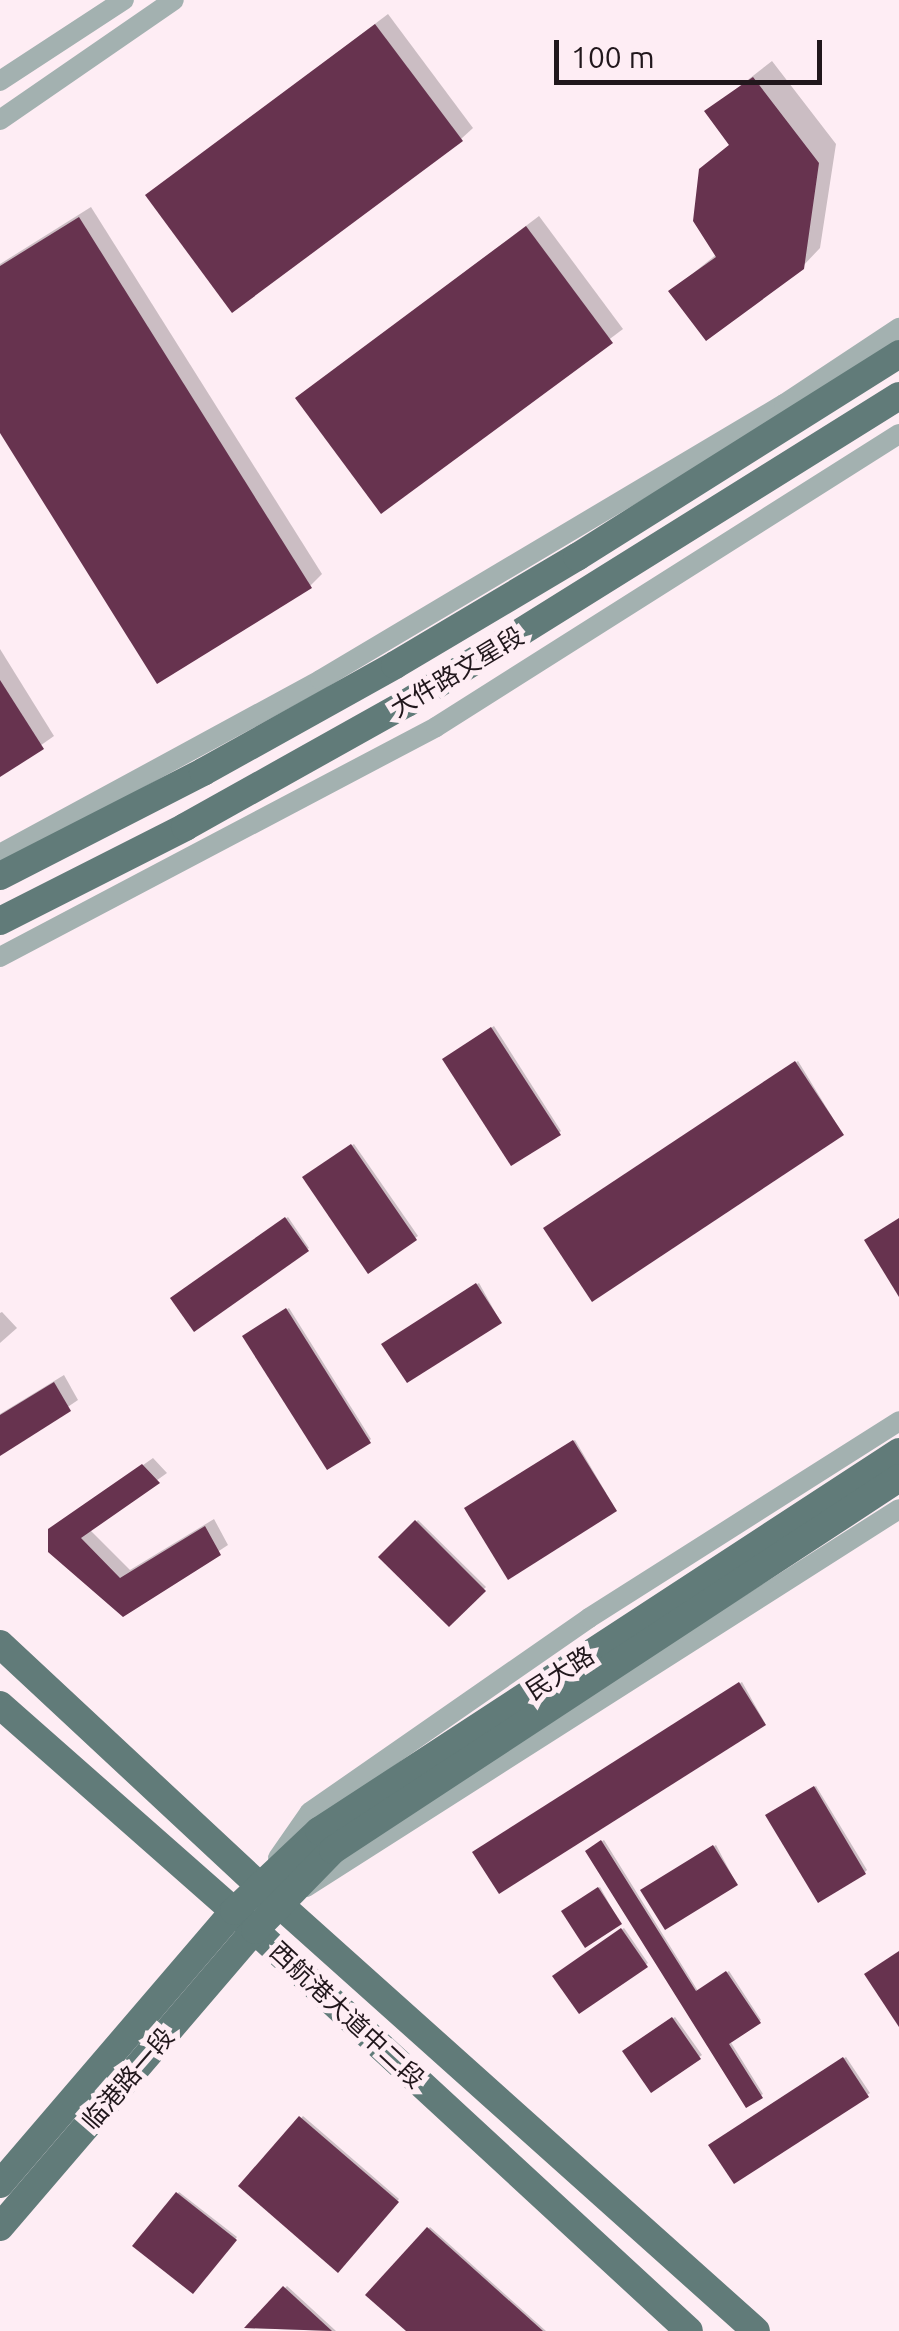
<!DOCTYPE html>
<meta charset="utf-8">
<style>
body{margin:0}
#map{position:relative;width:899px;height:2331px;overflow:hidden;background:#feedf4;font-family:Ubuntu,"Noto Sans SC",sans-serif}
div>[style]{position:absolute}
.shadow>*{inset:0;background:#0003}
.building>*{inset:0;background:#67334f}
.minor>*{height:20px;margin:-10px;padding:0 10px;transform-origin:10px;border-radius:10px;background:#a3b1b0}
.major>*{height:28px;margin:-14px;padding:0 14px;transform-origin:14px;border-radius:14px;background:#617b79}
span{translate:-50% -50%;white-space:nowrap;text-align:center;line-height:1.15;-webkit-text-stroke:10px #feedf4;paint-order:stroke}
.street-label{font-size:25px;color:#21171c}
.scale{position:absolute;left:554px;top:40px;width:268px;height:45px;box-sizing:border-box;border:5px solid #21171c;border-top:0;padding-left:12px;font-size:30px;line-height:35px;white-space:nowrap;color:#21171c;-webkit-text-stroke:8px #feedf4;paint-order:stroke}
</style>
<div id="map">
<div class="shadow">
<div style="clip-path:polygon(388px 14px,473px 128px,461px 139px,148px 196px)"></div>
<div style="clip-path:polygon(772px 61px,836px 144px,820px 248px,802px 267px,671px 291px,717px 254px,702px 170px,731px 143px,708px 111px)"></div>
<div style="clip-path:polygon(91px 207px,322px 574px,310px 586px,0 428px,0 264px)"></div>
<div style="clip-path:polygon(539px 216px,623px 329px,382px 511px,298px 398px)"></div>
<div style="clip-path:polygon(0 649px,54px 736px,0 774px)"></div>
<div style="clip-path:polygon(494px 1026px,561px 1131px,559px 1133px,447px 1057px)"></div>
<div style="clip-path:polygon(798px 1061px,842px 1133px,548px 1226px)"></div>
<div style="clip-path:polygon(354px 1144px,418px 1236px,369px 1270px,305px 1177px)"></div>
<div style="clip-path:polygon(288px 1217px,309px 1248px,195px 1328px,173px 1298px)"></div>
<div style="clip-path:polygon(479px 1283px,500px 1321px,386px 1342px)"></div>
<div style="clip-path:polygon(289px 1308px,371px 1439px,369px 1441px,248px 1334px)"></div>
<div style="clip-path:polygon(2px 1312px,17px 1328px,0 1343px,0 1313px)"></div>
<div style="clip-path:polygon(64px 1375px,78px 1400px,0 1453px,0 1414px)"></div>
<div style="clip-path:polygon(575px 1440px,616px 1510px,469px 1507px)"></div>
<div style="clip-path:polygon(153px 1458px,167px 1473px,89px 1529px,130px 1570px,214px 1519px,228px 1545px,123px 1614px,56px 1527px)"></div>
<div style="clip-path:polygon(418px 1520px,486px 1587px,449px 1624px,382px 1557px)"></div>
<div style="clip-path:polygon(742px 1682px,765px 1723px,500px 1891px,477px 1850px)"></div>
<div style="clip-path:polygon(816px 1786px,867px 1870px,865px 1872px,770px 1813px)"></div>
<div style="clip-path:polygon(604px 1840px,698px 1991px,729px 1971px,761px 2020px,730px 2041px,763px 2094px,747px 2105px,590px 1849px)"></div>
<div style="clip-path:polygon(716px 1845px,736px 1883px,645px 1889px)"></div>
<div style="clip-path:polygon(600px 1887px,620px 1923px,566px 1909px)"></div>
<div style="clip-path:polygon(624px 1928px,648px 1963px,579px 2011px,555px 1977px)"></div>
<div style="clip-path:polygon(675px 2017px,702px 2055px,652px 2090px,626px 2052px)"></div>
<div style="clip-path:polygon(846px 2057px,870px 2093px,735px 2181px,714px 2143px)"></div>
<div style="clip-path:polygon(303px 2116px,399px 2199px,337px 2269px,241px 2186px)"></div>
<div style="clip-path:polygon(179px 2192px,237px 2237px,193px 2291px,136px 2246px)"></div>
<div style="clip-path:polygon(430px 2227px,546px 2331px,409px 2331px,369px 2295px)"></div>
<div style="clip-path:polygon(287px 2286px,336px 2331px,247px 2328px)"></div>
</div>
<div class="building">
<div style="clip-path:polygon(375px 24px,463px 141px,232px 313px,145px 195px)"></div>
<div style="clip-path:polygon(753px 77px,819px 163px,804px 269px,706px 341px,668px 291px,716px 257px,693px 221px,699px 169px,729px 145px,704px 111px)"></div>
<div style="clip-path:polygon(79px 217px,312px 588px,157px 684px,0 433px,0 266px)"></div>
<div style="clip-path:polygon(526px 226px,613px 343px,381px 514px,295px 398px)"></div>
<div style="clip-path:polygon(0 680px,44px 749px,0 777px)"></div>
<div style="clip-path:polygon(491px 1027px,561px 1135px,511px 1166px,442px 1059px)"></div>
<div style="clip-path:polygon(795px 1061px,844px 1135px,592px 1302px,543px 1228px)"></div>
<div style="clip-path:polygon(351px 1144px,417px 1240px,368px 1274px,302px 1177px)"></div>
<div style="clip-path:polygon(285px 1217px,309px 1251px,194px 1332px,170px 1298px)"></div>
<div style="clip-path:polygon(899px 1218px,899px 1297px,864px 1240px)"></div>
<div style="clip-path:polygon(476px 1283px,502px 1323px,407px 1383px,381px 1344px)"></div>
<div style="clip-path:polygon(286px 1308px,371px 1443px,327px 1470px,242px 1336px)"></div>
<div style="clip-path:polygon(54px 1382px,71px 1411px,0 1456px,0 1415px)"></div>
<div style="clip-path:polygon(573px 1440px,617px 1511px,508px 1580px,464px 1508px)"></div>
<div style="clip-path:polygon(142px 1464px,160px 1483px,81px 1538px,120px 1578px,205px 1526px,221px 1555px,123px 1617px,48px 1552px,48px 1529px)"></div>
<div style="clip-path:polygon(415px 1520px,486px 1591px,449px 1627px,378px 1557px)"></div>
<div style="clip-path:polygon(739px 1682px,766px 1725px,499px 1894px,472px 1852px)"></div>
<div style="clip-path:polygon(814px 1786px,866px 1874px,818px 1903px,765px 1815px)"></div>
<div style="clip-path:polygon(601px 1840px,696px 1991px,726px 1971px,761px 2023px,729px 2044px,763px 2098px,746px 2108px,585px 1851px)"></div>
<div style="clip-path:polygon(713px 1845px,738px 1885px,665px 1930px,640px 1890px)"></div>
<div style="clip-path:polygon(598px 1887px,622px 1924px,585px 1948px,561px 1911px)"></div>
<div style="clip-path:polygon(621px 1928px,648px 1967px,579px 2014px,552px 1976px)"></div>
<div style="clip-path:polygon(899px 1951px,899px 2027px,864px 1974px)"></div>
<div style="clip-path:polygon(672px 2017px,701px 2059px,651px 2093px,622px 2051px)"></div>
<div style="clip-path:polygon(843px 2057px,869px 2097px,734px 2184px,708px 2145px)"></div>
<div style="clip-path:polygon(299px 2116px,399px 2202px,338px 2273px,238px 2186px)"></div>
<div style="clip-path:polygon(176px 2192px,237px 2240px,193px 2294px,132px 2246px)"></div>
<div style="clip-path:polygon(427px 2227px,543px 2331px,406px 2331px,365px 2295px)"></div>
<div style="clip-path:polygon(283px 2286px,332px 2331px,244px 2328px)"></div>
</div>
<div class="minor">
<div style="left:0;top:81px;width:148px;rotate:-33.2deg"></div>
<div style="left:0;top:120px;width:211px;rotate:-34.6deg"></div>
<div style="left:0;top:854px;width:364px;rotate:-28.5deg"></div>
<div style="left:320px;top:680px;width:540px;rotate:-30.75deg"></div>
<div style="left:784px;top:404px;width:138px;rotate:-33.5deg"></div>
<div style="left:0;top:957px;width:493px;rotate:-27.8deg"></div>
<div style="left:436px;top:727px;width:548px;rotate:-32.33deg"></div>
<div style="left:278px;top:1858px;width:56px;rotate:-55.2deg"></div>
<div style="left:310px;top:1812px;width:340px;rotate:-34.8deg"></div>
<div style="left:589px;top:1618px;width:367px;rotate:-32.4deg"></div>
<div style="left:306px;top:1887px;width:703px;rotate:-32.51deg"></div>
</div>
<div class="major">
<div style="left:0;top:876px;width:228px;rotate:-27.1deg"></div>
<div style="left:203px;top:772px;width:220px;rotate:-29.1deg"></div>
<div style="left:395px;top:665px;width:212px;rotate:-30.7deg"></div>
<div style="left:577px;top:557px;width:381px;rotate:-32.2deg"></div>
<div style="left:0;top:921px;width:208px;rotate:-26.9deg"></div>
<div style="left:185px;top:827px;width:254px;rotate:-29.2deg"></div>
<div style="left:407px;top:703px;width:580px;rotate:-31.96deg"></div>
<div style="left:0;top:1644px;width:381px;rotate:43deg"></div>
<div style="left:279px;top:1904px;width:640px;rotate:41.83deg"></div>
<div style="left:0;top:1705px;width:312px;rotate:41.4deg"></div>
<div style="left:234px;top:1911px;width:619px;rotate:42.71deg"></div>
<div style="left:0;top:2184px;width:360px;rotate:-49.4deg"></div>
<div style="left:234px;top:1911px;width:117px;rotate:-43.3deg"></div>
<div style="left:319px;top:1831px;width:693px;rotate:-33.16deg"></div>
<div style="left:0;top:2227px;width:391px;rotate:-49.4deg"></div>
<div style="left:255px;top:1930px;width:112px;rotate:-45.7deg"></div>
<div style="left:333px;top:1850px;width:677px;rotate:-33.31deg"></div>
</div>
<div class="street-label">
<span style="left:457px;top:672px;rotate:-31deg">大件路文星段</span>
<span style="left:560px;top:1673px;rotate:-33deg">民大路</span>
<span style="left:347px;top:2015px;rotate:43deg">西航港大道中二段</span>
<span style="left:128px;top:2079px;rotate:-49deg">临港路一段</span>
</div>
<div class="scale">100 m</div>
</div>
